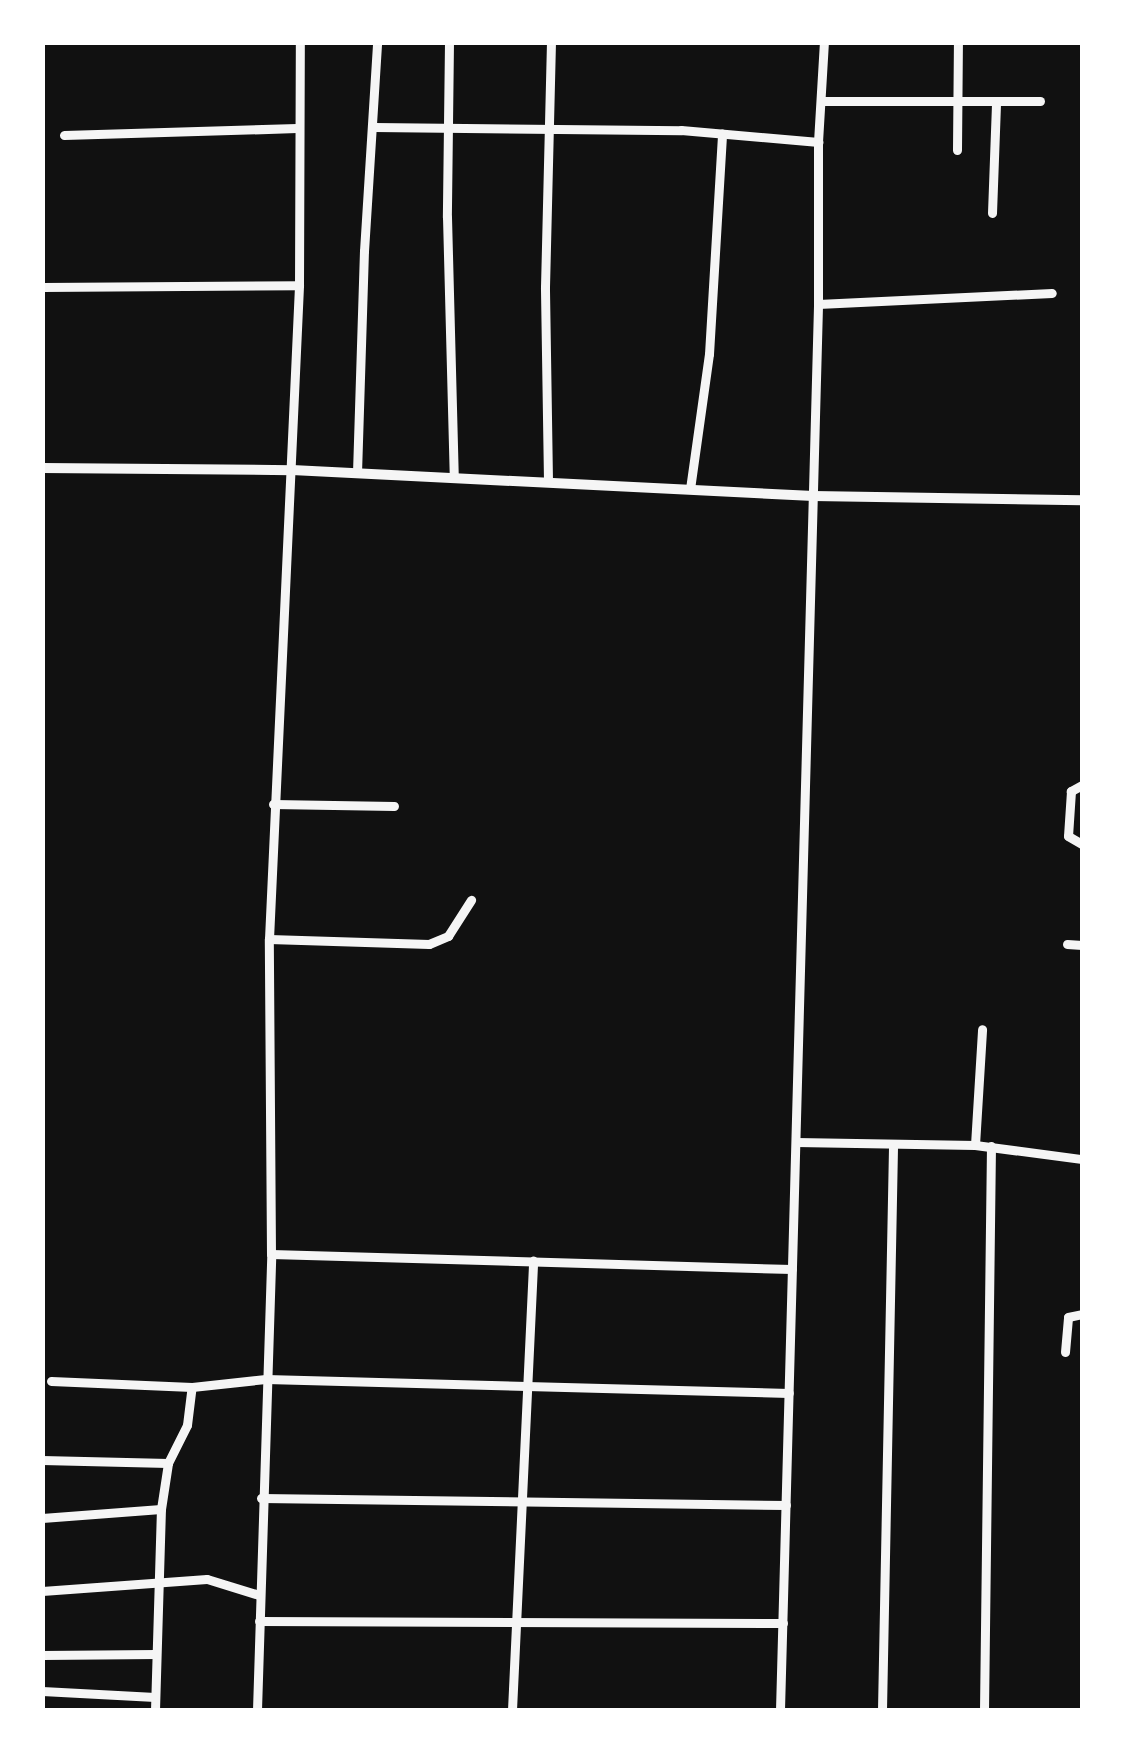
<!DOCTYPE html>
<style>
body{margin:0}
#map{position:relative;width:1125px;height:1753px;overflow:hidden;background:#111;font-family:Rubik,sans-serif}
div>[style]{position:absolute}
.minor>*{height:9px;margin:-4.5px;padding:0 4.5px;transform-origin:4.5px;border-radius:4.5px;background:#f5f5f5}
.tertiary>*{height:10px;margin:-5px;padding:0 5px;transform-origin:5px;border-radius:5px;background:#f5f5f5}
span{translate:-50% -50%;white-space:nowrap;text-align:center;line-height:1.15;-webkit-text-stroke:10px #fff;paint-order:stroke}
.frame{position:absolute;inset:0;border:45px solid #fff;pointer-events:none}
</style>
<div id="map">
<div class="minor">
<div style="left:449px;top:42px;width:175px;rotate:90.7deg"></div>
<div style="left:447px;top:217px;width:260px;rotate:88.5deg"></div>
<div style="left:823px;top:101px;width:217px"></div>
<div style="left:374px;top:127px;width:307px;rotate:0.6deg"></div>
<div style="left:681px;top:130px;width:138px;rotate:5deg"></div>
<div style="left:64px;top:135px;width:233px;rotate:-1.7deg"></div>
<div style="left:957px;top:150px;width:108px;rotate:-89.5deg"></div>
<div style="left:992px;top:213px;width:111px;rotate:-87.9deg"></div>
<div style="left:42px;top:287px;width:257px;rotate:-0.4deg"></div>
<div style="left:818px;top:304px;width:234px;rotate:-2.7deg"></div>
<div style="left:357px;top:473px;width:222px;rotate:-88.2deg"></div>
<div style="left:364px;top:251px;width:209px;rotate:-86.4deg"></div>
<div style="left:548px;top:481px;width:194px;rotate:-90.9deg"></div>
<div style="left:545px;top:287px;width:245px;rotate:-88.6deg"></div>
<div style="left:690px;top:489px;width:136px;rotate:-82deg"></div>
<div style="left:709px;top:354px;width:221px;rotate:-86.6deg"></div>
<div style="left:1082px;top:785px;width:13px;rotate:151deg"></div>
<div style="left:1071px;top:791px;width:45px;rotate:93.8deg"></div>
<div style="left:1068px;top:836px;width:16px;rotate:30deg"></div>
<div style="left:273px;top:804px;width:121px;rotate:0.9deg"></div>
<div style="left:269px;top:939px;width:160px;rotate:1.8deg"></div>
<div style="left:429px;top:944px;width:21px;rotate:-23deg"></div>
<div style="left:448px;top:936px;width:43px;rotate:-57.4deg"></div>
<div style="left:1067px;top:944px;width:15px;rotate:4deg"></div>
<div style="left:796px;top:1142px;width:179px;rotate:1deg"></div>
<div style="left:975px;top:1145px;width:108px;rotate:7.5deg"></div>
<div style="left:975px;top:1145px;width:116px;rotate:-86.5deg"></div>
<div style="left:271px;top:1254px;width:521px;rotate:1.65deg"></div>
<div style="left:1065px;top:1352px;width:35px;rotate:-85deg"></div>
<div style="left:1068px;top:1317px;width:14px;rotate:-12deg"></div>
<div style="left:51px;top:1381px;width:141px;rotate:2.4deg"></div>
<div style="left:192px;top:1387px;width:74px;rotate:-6.2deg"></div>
<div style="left:266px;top:1379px;width:523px;rotate:1.53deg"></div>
<div style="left:42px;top:1460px;width:126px;rotate:1.4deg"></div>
<div style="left:261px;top:1498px;width:525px;rotate:0.76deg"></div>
<div style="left:42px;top:1518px;width:119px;rotate:-4.3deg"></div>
<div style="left:42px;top:1591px;width:165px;rotate:-4.2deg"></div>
<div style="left:207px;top:1579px;width:54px;rotate:17.1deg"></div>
<div style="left:259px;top:1621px;width:524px;rotate:0.22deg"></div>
<div style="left:42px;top:1655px;width:114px;rotate:-0.5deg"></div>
<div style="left:42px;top:1691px;width:113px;rotate:3deg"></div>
<div style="left:155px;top:1710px;width:201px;rotate:-88.3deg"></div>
<div style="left:161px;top:1509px;width:47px;rotate:-81.3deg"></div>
<div style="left:168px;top:1463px;width:42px;rotate:-63.4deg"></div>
<div style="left:187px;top:1425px;width:38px;rotate:-83deg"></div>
<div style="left:257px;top:1710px;width:456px;rotate:-88.2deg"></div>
<div style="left:271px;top:1254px;width:315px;rotate:-90.4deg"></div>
<div style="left:269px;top:939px;width:655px;rotate:-87.37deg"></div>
<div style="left:299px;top:285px;width:243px;rotate:-89.8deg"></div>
<div style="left:512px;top:1710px;width:450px;rotate:-87.3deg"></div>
<div style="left:780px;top:1710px;width:1407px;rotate:-88.45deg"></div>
<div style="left:818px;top:304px;width:162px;rotate:-90deg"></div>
<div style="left:818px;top:142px;width:100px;rotate:-86.6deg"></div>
<div style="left:882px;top:1710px;width:564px;rotate:-88.88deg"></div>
<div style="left:984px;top:1710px;width:564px;rotate:-89.29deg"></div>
</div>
<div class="tertiary">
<div style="left:42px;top:468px;width:250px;rotate:0.5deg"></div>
<div style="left:292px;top:470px;width:522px;rotate:2.86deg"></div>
<div style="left:813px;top:496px;width:269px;rotate:0.9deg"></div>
</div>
<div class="frame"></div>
</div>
